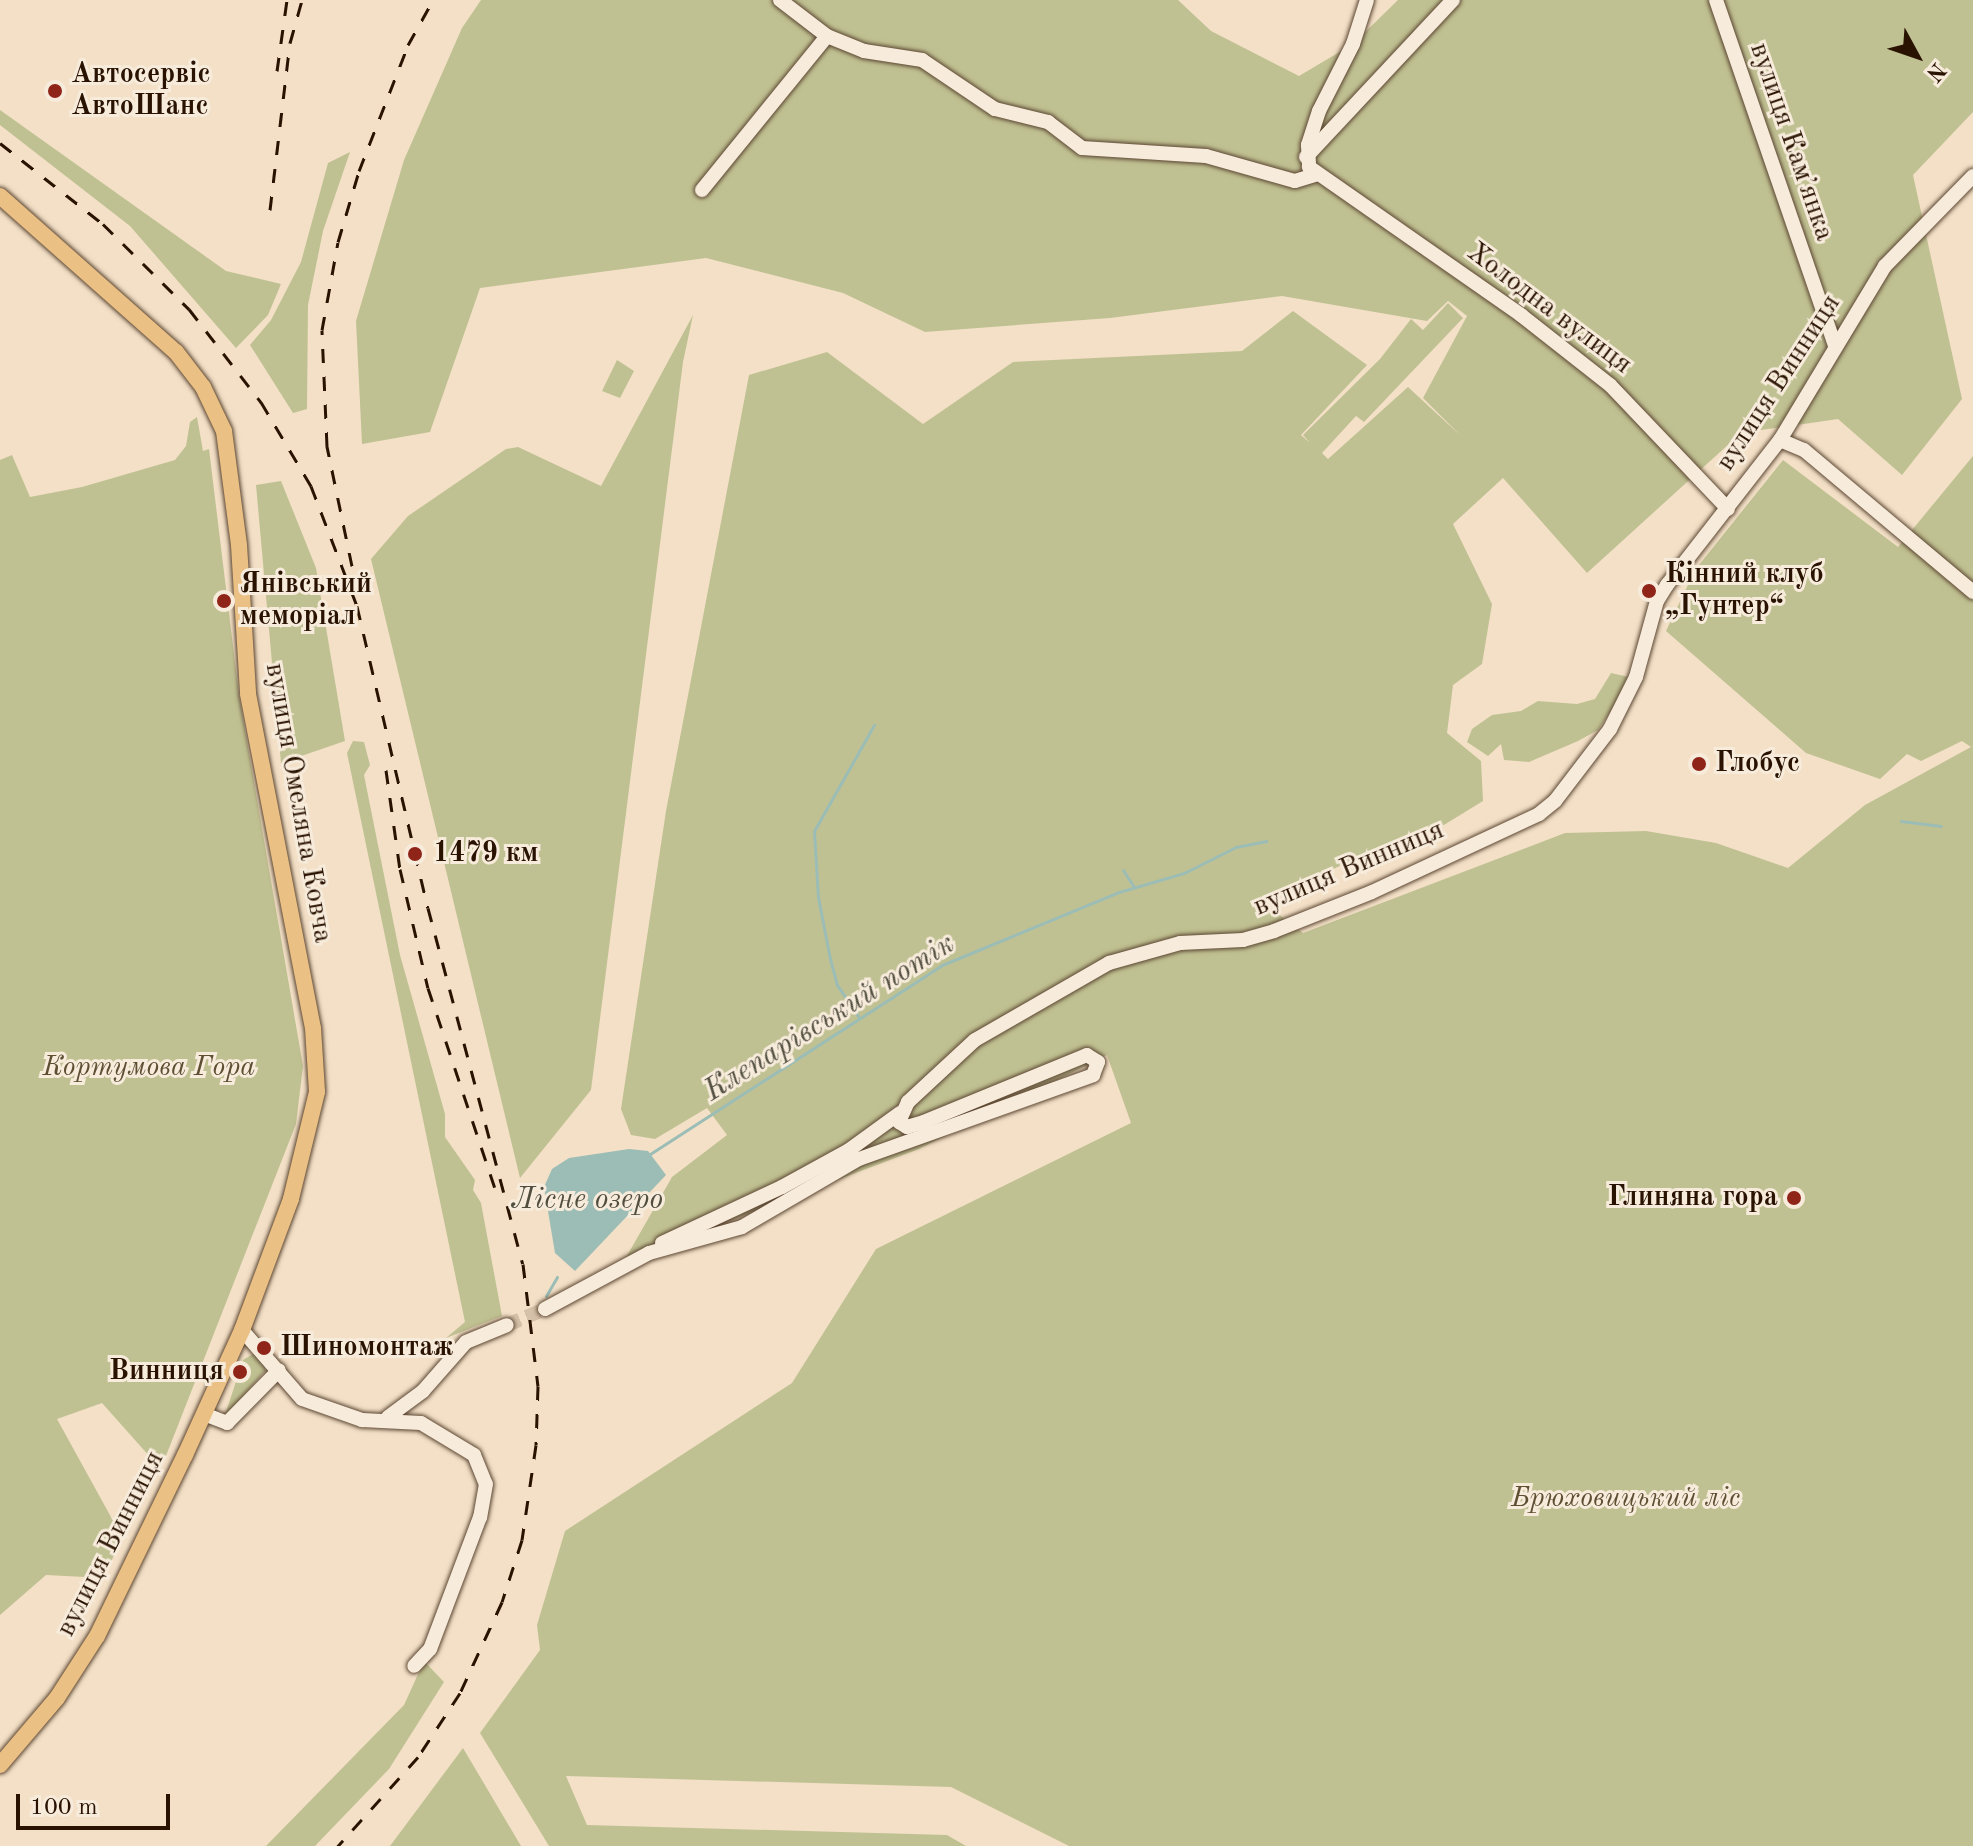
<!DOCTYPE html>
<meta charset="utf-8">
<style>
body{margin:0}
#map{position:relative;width:1973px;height:1846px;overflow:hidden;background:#f3e0c7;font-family:"Old Standard TT",serif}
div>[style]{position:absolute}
.green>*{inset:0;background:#c0c192}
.water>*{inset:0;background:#9bbdb6}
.stream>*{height:3px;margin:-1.5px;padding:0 1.5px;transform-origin:1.5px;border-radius:1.5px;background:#9bbdb6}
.minor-tunnel>*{height:14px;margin-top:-7px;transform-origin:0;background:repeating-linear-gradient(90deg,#d5c1a9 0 14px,transparent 0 21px)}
.roads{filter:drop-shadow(0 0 2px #5c4632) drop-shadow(0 0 2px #5c4632)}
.minor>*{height:14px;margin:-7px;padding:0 7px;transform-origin:7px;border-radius:7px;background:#f7ebdb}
.major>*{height:16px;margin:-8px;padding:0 8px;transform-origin:8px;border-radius:8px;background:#eac084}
.rail>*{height:3px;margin-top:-1.5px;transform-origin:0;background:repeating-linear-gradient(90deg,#291200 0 14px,transparent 0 28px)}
.dots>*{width:22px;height:22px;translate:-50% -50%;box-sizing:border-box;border:4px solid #f7ebdb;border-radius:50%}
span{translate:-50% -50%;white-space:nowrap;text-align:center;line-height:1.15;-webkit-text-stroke:6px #f7ebdb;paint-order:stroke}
.poi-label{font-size:28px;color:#291200;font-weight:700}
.left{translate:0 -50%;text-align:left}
.right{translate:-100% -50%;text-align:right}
.street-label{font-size:28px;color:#291200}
.park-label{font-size:28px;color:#5e4f33;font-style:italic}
.water-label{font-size:30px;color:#514e40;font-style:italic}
.north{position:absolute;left:1877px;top:16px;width:80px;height:80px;-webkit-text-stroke:6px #f7ebdb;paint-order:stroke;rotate:130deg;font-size:22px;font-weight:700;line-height:32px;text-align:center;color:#291200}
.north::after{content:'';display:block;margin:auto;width:28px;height:36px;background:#291200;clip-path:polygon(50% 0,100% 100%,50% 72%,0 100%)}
.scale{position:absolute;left:16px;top:1794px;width:154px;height:36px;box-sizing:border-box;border:4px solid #291200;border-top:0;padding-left:10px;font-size:24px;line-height:28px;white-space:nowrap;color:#291200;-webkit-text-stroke:6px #f7ebdb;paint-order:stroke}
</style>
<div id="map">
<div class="green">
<div style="clip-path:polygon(481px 0,1178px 0,1211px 31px,1299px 76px,1353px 44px,1398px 0,1973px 0,1973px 112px,1913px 175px,1962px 399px,1902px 475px,1838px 419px,1741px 433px,1587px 573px,1503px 478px,1453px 524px,1492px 604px,1482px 664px,1453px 685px,1447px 733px,1481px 761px,1483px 801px,1426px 836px,1356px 858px,1264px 903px,1303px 933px,1565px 833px,1646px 831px,1716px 843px,1788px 868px,1865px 805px,1971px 747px,1962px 741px,1921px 761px,1907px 754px,1880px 779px,1806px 753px,1666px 631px,1695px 570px,1783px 460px,1898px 547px,1973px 456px,1973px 1846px,1069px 1846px,951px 1787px,566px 1776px,587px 1825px,947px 1835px,966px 1846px,549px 1846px,480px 1733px,540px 1650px,537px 1625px,565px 1531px,792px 1383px,876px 1249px,1131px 1123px,1107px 1055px,919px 1149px,624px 1261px,672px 1177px,727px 1135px,707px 1108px,655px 1139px,631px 1135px,621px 1109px,666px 811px,749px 375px,827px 352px,923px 424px,1013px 362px,1242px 351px,1293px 311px,1367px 365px,1301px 435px,1310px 443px,1303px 435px,1380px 359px,1411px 319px,1423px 330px,1448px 303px,1463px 318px,1364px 422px,1356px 416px,1322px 453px,1328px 459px,1408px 387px,1461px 436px,1423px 398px,1467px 316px,1448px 301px,1427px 321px,1282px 296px,1110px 318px,925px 332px,843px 293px,706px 258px,480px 288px,430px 432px,362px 444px,356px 321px,404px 160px,462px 28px)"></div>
<div style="clip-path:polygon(0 110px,226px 271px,281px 284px,268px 315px,236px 348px,130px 226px,0 125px)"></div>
<div style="clip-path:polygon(350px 152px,323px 231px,308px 305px,307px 409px,293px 413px,250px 345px,271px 320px,301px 262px,328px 163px)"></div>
<div style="clip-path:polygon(693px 315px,683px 362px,591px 1090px,520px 1178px,371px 559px,408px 516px,506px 449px,518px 447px,601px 486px)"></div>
<div style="clip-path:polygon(617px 360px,634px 371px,620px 398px,602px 391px)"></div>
<div style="clip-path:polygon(197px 417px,203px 451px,209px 449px,239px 695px,303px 1066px,296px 1124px,164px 1461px,159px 1467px,102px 1403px,57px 1419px,122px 1537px,104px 1578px,46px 1575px,0 1615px,0 460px,12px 455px,30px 497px,82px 487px,175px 460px,186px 446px,190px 422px)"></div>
<div style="clip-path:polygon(281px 481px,316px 568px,345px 741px,281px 763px,256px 485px)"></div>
<div style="clip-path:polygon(1611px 673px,1633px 678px,1598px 730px,1578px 741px,1529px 762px,1504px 760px,1501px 744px,1488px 756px,1467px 742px,1472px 729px,1492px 715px,1521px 711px,1538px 701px,1577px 704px,1595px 699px)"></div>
<div style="clip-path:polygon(353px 741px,364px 742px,370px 765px,364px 775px,400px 955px,445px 1114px,445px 1137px,475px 1180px,473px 1190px,481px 1203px,502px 1316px,446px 1338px,465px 1322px,347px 753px)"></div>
<div style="clip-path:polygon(253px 1354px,265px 1362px,265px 1371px,224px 1418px,243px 1360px)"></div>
<div style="clip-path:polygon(424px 1661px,444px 1682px,389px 1769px,315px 1846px,266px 1846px,404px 1705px)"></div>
<div style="clip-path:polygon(463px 1748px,521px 1846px,390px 1846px)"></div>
</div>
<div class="water">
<div style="clip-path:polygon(629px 1149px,648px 1151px,666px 1175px,575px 1271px,555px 1253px,544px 1187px,552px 1169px,569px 1158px)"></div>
</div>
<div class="stream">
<div style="left:1901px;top:821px;width:40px;rotate:7.1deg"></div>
<div style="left:1123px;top:870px;width:20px;rotate:57deg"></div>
<div style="left:858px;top:1016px;width:37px;rotate:-124deg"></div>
<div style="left:837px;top:985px;width:27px;rotate:-105deg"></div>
<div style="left:830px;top:959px;width:63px;rotate:-101deg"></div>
<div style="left:818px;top:897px;width:66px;rotate:-93.5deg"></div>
<div style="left:814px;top:831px;width:122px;rotate:-60.5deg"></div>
<div style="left:650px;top:1154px;width:348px;rotate:-32.9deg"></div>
<div style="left:942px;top:965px;width:191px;rotate:-22.4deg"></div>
<div style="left:1119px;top:892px;width:68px;rotate:-16.3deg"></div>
<div style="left:1184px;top:873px;width:58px;rotate:-26.6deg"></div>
<div style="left:1236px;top:847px;width:31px;rotate:-11deg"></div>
<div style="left:546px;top:1296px;width:22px;rotate:-60deg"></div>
</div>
<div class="minor-tunnel">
<div style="left:507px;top:1325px;width:41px;rotate:-22.8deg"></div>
</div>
<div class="roads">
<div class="minor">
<div style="left:780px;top:0;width:59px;rotate:37.5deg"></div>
<div style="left:827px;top:36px;width:40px;rotate:22deg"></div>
<div style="left:864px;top:51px;width:59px;rotate:8.8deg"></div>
<div style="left:922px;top:60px;width:88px;rotate:33.9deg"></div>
<div style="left:995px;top:109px;width:55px;rotate:13.8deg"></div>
<div style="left:1048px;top:122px;width:43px;rotate:37.4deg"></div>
<div style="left:1082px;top:148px;width:124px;rotate:3.7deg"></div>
<div style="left:1206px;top:156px;width:92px;rotate:15.7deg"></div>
<div style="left:1295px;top:181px;width:24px;rotate:-17deg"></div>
<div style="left:1367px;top:0;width:46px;rotate:107.7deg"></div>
<div style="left:1353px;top:44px;width:75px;rotate:116.9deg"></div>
<div style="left:1319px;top:111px;width:36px;rotate:108deg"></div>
<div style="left:1308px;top:145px;width:22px;rotate:87deg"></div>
<div style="left:1309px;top:167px;width:259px;rotate:34.9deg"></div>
<div style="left:1521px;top:315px;width:113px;rotate:38.2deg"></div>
<div style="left:1610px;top:385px;width:171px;rotate:46.4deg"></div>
<div style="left:1716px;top:0;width:365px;rotate:71deg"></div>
<div style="left:1306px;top:157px;width:215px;rotate:-46.9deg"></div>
<div style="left:702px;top:190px;width:198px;rotate:-50.9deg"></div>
<div style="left:1780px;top:440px;width:26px;rotate:23deg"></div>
<div style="left:1804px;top:450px;width:221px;rotate:40deg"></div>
<div style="left:662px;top:1243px;width:132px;rotate:-25deg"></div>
<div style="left:782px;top:1187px;width:77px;rotate:-28.9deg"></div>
<div style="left:849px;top:1150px;width:63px;rotate:-36deg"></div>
<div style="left:545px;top:1309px;width:118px;rotate:-28.3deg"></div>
<div style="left:649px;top:1253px;width:97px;rotate:-15.6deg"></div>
<div style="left:742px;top:1227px;width:135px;rotate:-30.2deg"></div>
<div style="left:859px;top:1159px;width:249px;rotate:-19.7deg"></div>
<div style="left:1093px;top:1075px;width:14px;rotate:-69deg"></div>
<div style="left:1098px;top:1062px;width:13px;rotate:-148deg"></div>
<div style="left:1087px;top:1055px;width:176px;rotate:157.7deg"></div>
<div style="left:924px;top:1122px;width:18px;rotate:164deg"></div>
<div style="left:907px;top:1127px;width:9px;rotate:-148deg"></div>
<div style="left:899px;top:1122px;width:22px;rotate:-66deg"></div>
<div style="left:908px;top:1102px;width:91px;rotate:-42.8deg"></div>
<div style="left:975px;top:1040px;width:155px;rotate:-29.9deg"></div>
<div style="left:1109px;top:963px;width:74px;rotate:-15.7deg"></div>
<div style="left:1180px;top:943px;width:63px;rotate:-2.7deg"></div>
<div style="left:1243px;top:940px;width:32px;rotate:-16deg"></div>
<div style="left:1274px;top:931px;width:105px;rotate:-21.7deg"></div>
<div style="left:1372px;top:892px;width:184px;rotate:-25deg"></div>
<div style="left:1539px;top:814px;width:21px;rotate:-39deg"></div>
<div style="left:1555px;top:801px;width:91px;rotate:-52.6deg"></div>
<div style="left:1610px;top:729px;width:58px;rotate:-63.4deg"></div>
<div style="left:1636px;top:677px;width:79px;rotate:-74.6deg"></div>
<div style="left:1657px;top:601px;width:19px;rotate:-58deg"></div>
<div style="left:1667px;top:585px;width:184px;rotate:-52.1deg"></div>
<div style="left:1780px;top:440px;width:203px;rotate:-58.9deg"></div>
<div style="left:1885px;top:266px;width:126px;rotate:-45.6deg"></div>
<div style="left:242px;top:1330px;width:91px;rotate:49deg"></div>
<div style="left:302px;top:1399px;width:64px;rotate:19.3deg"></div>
<div style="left:362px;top:1420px;width:59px;rotate:2.9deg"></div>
<div style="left:421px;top:1423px;width:62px;rotate:31.1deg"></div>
<div style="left:474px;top:1455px;width:31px;rotate:68deg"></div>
<div style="left:486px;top:1484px;width:34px;rotate:100deg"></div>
<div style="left:480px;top:1517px;width:141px;rotate:110.7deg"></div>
<div style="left:430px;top:1649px;width:23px;rotate:133deg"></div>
<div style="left:204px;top:1414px;width:25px;rotate:21deg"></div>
<div style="left:227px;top:1423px;width:74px;rotate:-45.5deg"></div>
<div style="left:388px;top:1417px;width:44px;rotate:-36.6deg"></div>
<div style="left:423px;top:1391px;width:65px;rotate:-48.7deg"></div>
<div style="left:466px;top:1342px;width:44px;rotate:-22.5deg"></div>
</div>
<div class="major">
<div style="left:0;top:196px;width:235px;rotate:41.6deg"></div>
<div style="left:176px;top:352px;width:44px;rotate:52.4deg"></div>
<div style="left:203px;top:387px;width:49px;rotate:64.5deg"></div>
<div style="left:224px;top:431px;width:115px;rotate:82.5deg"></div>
<div style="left:239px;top:545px;width:149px;rotate:86.5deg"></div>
<div style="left:248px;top:694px;width:340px;rotate:79deg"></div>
<div style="left:313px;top:1028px;width:64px;rotate:86.4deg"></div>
<div style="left:317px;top:1092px;width:110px;rotate:103.7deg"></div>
<div style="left:291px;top:1199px;width:140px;rotate:110.5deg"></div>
<div style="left:242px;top:1330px;width:137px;rotate:114.5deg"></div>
<div style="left:185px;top:1455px;width:201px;rotate:115.9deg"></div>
<div style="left:97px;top:1636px;width:74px;rotate:122.8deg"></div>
<div style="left:57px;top:1698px;width:88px;rotate:130.4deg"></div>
</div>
</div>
<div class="rail">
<div style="left:277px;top:71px;width:72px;rotate:-82deg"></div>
<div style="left:0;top:143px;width:131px;rotate:38.2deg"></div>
<div style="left:103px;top:224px;width:121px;rotate:44.7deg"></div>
<div style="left:189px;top:309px;width:118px;rotate:52.3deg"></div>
<div style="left:261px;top:402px;width:98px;rotate:59.2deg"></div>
<div style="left:311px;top:486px;width:129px;rotate:69deg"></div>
<div style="left:357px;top:606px;width:310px;rotate:76.8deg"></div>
<div style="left:428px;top:908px;width:368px;rotate:75.1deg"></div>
<div style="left:523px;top:1264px;width:123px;rotate:83deg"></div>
<div style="left:538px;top:1386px;width:59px;rotate:91.9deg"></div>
<div style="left:536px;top:1445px;width:96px;rotate:98.4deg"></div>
<div style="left:522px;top:1540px;width:65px;rotate:107.9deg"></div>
<div style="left:502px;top:1602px;width:100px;rotate:114.8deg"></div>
<div style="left:460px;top:1693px;width:77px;rotate:123.3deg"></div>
<div style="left:418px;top:1757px;width:120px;rotate:132deg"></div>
<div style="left:270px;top:210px;width:168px;rotate:-83.2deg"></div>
<div style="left:290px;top:43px;width:45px;rotate:-74.4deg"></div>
<div style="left:352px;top:566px;width:123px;rotate:-101.8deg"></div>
<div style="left:327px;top:446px;width:116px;rotate:-92.5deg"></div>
<div style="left:322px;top:330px;width:89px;rotate:-79.7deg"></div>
<div style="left:338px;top:242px;width:74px;rotate:-73.5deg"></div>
<div style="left:359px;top:171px;width:135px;rotate:-68.7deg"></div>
<div style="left:408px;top:45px;width:51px;rotate:-60.9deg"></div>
<div style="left:386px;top:770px;width:100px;rotate:82deg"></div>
<div style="left:400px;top:869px;width:122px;rotate:76.8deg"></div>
<div style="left:428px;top:988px;width:214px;rotate:71.5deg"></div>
</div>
<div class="dots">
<div style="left:55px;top:91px;background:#8f2418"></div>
<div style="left:1649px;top:591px;background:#8f2418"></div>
<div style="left:224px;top:601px;background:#8f2418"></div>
<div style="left:1699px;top:764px;background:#8f2418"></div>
<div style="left:415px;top:854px;background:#8f2418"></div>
<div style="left:1794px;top:1198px;background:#8f2418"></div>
<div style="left:264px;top:1348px;background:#8f2418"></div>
<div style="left:240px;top:1372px;background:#8f2418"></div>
</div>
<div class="poi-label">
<span class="left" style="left:71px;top:91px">Автосервіс<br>АвтоШанс</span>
<span class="left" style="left:1665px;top:591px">Кінний клуб<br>„Гунтер“</span>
<span class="left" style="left:240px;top:601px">Янівський<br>меморіал</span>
<span class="left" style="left:1715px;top:764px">Глобус</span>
<span class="left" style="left:433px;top:854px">1479 км</span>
<span class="right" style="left:1778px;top:1198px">Глиняна гора</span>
<span class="left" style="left:280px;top:1348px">Шиномонтаж</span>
<span class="right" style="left:224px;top:1372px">Винниця</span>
</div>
<div class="street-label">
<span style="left:1791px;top:142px;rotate:71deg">вулиця Камʼянка</span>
<span style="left:1549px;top:309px;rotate:37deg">Холодна вулиця</span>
<span style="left:1779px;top:383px;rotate:-57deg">вулиця Винниця</span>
<span style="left:298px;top:803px;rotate:80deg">вулиця Омеляна Ковча</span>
<span style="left:1349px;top:869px;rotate:-23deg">вулиця Винниця</span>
<span style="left:111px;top:1544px;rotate:-63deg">вулиця Винниця</span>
</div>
<div class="park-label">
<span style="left:149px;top:1068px">Кортумова Гора</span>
<span style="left:1626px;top:1499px">Брюховицький ліс</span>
</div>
<div class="water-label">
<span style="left:830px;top:1018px;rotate:-32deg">Клепарівський потік</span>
<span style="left:587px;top:1200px">Лісне озеро</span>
</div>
<div class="north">N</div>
<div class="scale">100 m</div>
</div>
